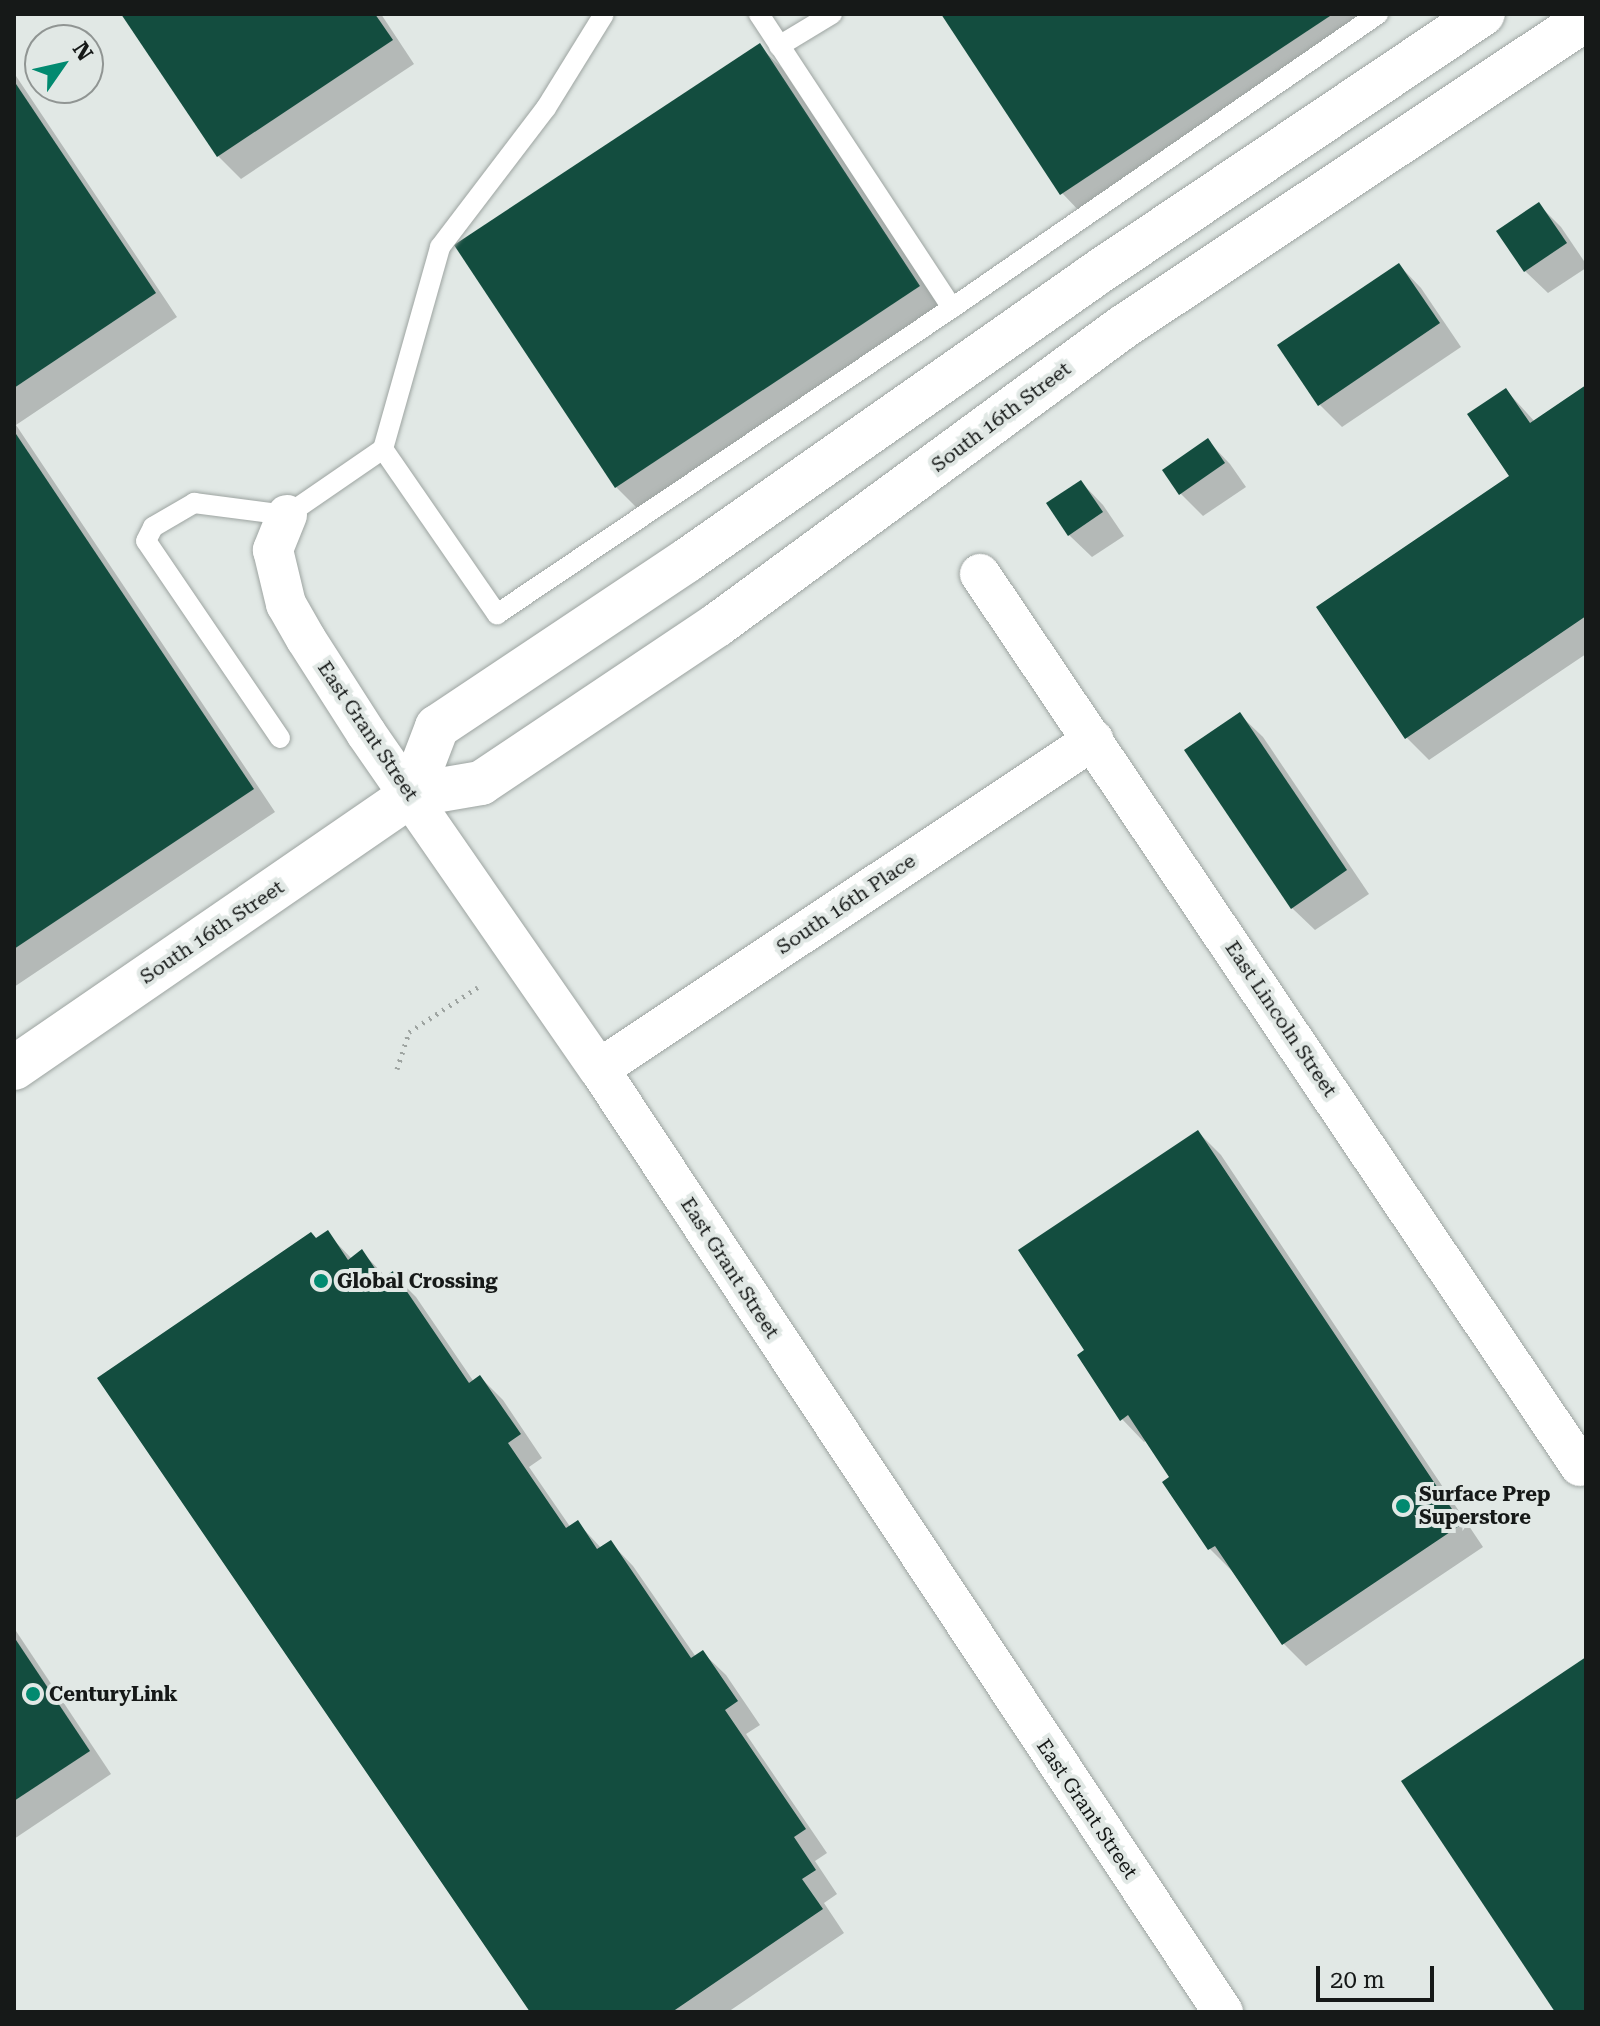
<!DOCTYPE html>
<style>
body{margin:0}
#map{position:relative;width:1600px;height:2026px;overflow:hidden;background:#e1e8e5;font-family:"Roboto Serif",serif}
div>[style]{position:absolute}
.shadow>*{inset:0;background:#0003}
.building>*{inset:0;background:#134d3f}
.path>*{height:5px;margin-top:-2.5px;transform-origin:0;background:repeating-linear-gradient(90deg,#9ea4a1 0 2px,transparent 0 8px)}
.roads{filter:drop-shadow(0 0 2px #9da4a1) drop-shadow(0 0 2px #9da4a1)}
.lane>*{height:20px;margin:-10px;padding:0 10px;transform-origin:10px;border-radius:10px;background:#fff}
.street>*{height:40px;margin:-20px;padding:0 20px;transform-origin:20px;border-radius:20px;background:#fff}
.secondary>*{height:44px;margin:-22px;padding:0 22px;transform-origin:22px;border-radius:22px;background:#fff}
.dots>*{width:22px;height:22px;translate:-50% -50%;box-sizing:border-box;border:4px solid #e1e8e5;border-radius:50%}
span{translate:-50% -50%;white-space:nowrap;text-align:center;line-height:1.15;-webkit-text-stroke:8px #e1e8e5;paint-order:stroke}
.street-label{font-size:20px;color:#161918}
.poi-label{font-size:20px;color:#161918;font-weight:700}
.left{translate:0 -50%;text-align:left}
.frame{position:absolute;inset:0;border:16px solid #161918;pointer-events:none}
.north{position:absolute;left:24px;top:24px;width:80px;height:80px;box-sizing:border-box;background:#e1e8e5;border:2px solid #909593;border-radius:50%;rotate:56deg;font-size:22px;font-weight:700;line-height:32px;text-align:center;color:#161918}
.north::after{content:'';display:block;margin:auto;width:28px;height:36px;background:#028a70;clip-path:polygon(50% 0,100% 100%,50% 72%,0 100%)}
.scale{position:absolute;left:1316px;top:1966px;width:118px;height:36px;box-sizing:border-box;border:4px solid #161918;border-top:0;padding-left:10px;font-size:24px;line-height:28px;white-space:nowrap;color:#161918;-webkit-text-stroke:6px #e1e8e5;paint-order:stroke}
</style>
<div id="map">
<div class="shadow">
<div style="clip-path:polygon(123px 14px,381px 14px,414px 64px,241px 179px,218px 156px)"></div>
<div style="clip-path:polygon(943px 14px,1383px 14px,1084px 216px,1062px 193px)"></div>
<div style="clip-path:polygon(759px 46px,782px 68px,942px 310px,639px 510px,616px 487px)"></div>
<div style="clip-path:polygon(14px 73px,177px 317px,16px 425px,275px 812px,14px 987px)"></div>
<div style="clip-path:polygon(1539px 205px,1561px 227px,1586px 264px,1586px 268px,1548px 293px,1525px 271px)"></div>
<div style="clip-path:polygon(1399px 265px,1421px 288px,1461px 347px,1342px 427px,1320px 405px)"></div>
<div style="clip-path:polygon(1586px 388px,1586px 654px,1429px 760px,1406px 737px,1512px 477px,1506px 390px,1535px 422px)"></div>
<div style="clip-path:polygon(1208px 441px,1230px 464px,1246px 487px,1203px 516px,1180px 493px)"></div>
<div style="clip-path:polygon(1081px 482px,1103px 505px,1124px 536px,1092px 557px,1069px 535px)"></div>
<div style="clip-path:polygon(1240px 715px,1263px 737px,1369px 894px,1315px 930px,1292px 908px)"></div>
<div style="clip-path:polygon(1198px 1132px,1221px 1155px,1483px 1547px,1306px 1666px,1283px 1643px,1232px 1571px,1210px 1549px,1172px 1477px,1147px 1440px,1144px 1442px,1122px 1419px,1087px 1350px)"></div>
<div style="clip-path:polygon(327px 1233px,352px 1259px,362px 1252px,387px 1278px,393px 1274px,416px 1297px,474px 1382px,480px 1377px,503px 1400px,542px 1458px,529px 1467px,571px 1528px,578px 1523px,602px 1549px,611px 1543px,633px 1566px,696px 1657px,703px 1653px,726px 1675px,760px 1725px,746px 1734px,827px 1853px,815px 1861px,837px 1894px,824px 1903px,844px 1933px,728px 2012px,532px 2012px,317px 1240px)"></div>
<div style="clip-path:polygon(14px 1628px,111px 1774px,14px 1839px)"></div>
</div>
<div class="building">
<div style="clip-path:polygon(121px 14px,375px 14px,393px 40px,217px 157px)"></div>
<div style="clip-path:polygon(941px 14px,1333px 14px,1060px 195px)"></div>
<div style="clip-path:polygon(760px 43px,920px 286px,615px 488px,454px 245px)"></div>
<div style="clip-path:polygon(14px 81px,156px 293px,14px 388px)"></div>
<div style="clip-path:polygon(1539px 202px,1567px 243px,1524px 272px,1496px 231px)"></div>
<div style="clip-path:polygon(1399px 263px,1440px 323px,1318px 406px,1277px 345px)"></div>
<div style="clip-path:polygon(1586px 385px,1586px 616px,1405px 739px,1316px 607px,1509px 476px,1467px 414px,1506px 388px,1530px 423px)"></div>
<div style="clip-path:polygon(14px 431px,254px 789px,14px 949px)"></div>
<div style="clip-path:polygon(1208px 438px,1225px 463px,1179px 495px,1162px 470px)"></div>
<div style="clip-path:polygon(1081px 480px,1103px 512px,1068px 536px,1046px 503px)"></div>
<div style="clip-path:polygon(1240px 712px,1347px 870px,1291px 909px,1184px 750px)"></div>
<div style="clip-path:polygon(1198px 1130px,1462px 1524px,1282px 1645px,1215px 1546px,1208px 1550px,1162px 1482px,1169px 1477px,1128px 1415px,1120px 1421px,1077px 1355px,1084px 1350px,1018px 1250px)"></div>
<div style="clip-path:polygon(328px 1230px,348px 1260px,362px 1249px,382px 1279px,393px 1271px,469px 1383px,480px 1375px,521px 1434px,508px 1443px,566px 1528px,578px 1520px,597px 1549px,611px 1540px,691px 1658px,703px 1650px,738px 1701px,725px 1710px,806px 1829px,794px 1837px,816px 1870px,802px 1879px,823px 1909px,672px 2012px,530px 2012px,97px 1378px,311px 1232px,316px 1238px)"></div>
<div style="clip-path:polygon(14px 1637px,90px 1751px,14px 1801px)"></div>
<div style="clip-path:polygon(1586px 1657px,1586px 2012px,1555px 2012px,1401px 1781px)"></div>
</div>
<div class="path">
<div style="left:397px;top:1069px;width:39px;rotate:-72deg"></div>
<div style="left:409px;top:1032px;width:82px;rotate:-33.1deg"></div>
</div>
<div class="roads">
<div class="lane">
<div style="left:779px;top:46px;width:62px;rotate:-31.1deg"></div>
<div style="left:952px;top:308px;width:518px;rotate:-34.61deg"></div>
<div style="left:383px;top:449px;width:201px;rotate:55.4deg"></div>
<div style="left:497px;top:614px;width:548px;rotate:-33.92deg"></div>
<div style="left:952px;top:308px;width:352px;rotate:-123.3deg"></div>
<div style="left:280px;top:738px;width:238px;rotate:-124.2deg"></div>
<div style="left:146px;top:541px;width:16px;rotate:-63deg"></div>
<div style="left:153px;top:527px;width:48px;rotate:-30.3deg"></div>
<div style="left:194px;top:503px;width:94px;rotate:7.4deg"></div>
<div style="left:287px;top:515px;width:116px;rotate:-34.5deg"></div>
<div style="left:383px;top:449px;width:210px;rotate:-74.2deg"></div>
<div style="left:440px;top:247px;width:175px;rotate:-52.7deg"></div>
<div style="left:546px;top:108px;width:110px;rotate:-58.3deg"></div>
</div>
<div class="street">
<div style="left:287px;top:515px;width:38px;rotate:112deg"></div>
<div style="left:273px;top:550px;width:56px;rotate:76.5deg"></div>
<div style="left:286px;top:604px;width:40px;rotate:60.3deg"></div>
<div style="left:306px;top:639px;width:112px;rotate:57.4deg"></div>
<div style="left:366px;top:733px;width:409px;rotate:55.3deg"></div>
<div style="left:599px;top:1069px;width:1131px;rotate:56.51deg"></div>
<div style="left:980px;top:574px;width:1075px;rotate:56.07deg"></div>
<div style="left:599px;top:1069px;width:594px;rotate:-33.66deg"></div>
</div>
<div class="secondary">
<div style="left:411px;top:795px;width:73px;rotate:-69.1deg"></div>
<div style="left:437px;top:727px;width:299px;rotate:-33.7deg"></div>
<div style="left:686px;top:561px;width:495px;rotate:-35deg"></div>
<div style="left:1091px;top:277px;width:472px;rotate:-33.9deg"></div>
<div style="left:14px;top:1068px;width:482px;rotate:-34.5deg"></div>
<div style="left:411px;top:795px;width:71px;rotate:-9.7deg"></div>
<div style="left:481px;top:783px;width:284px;rotate:-33.8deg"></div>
<div style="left:717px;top:625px;width:504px;rotate:-36.28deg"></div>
<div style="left:1123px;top:327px;width:556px;rotate:-33.63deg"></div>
</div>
</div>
<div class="dots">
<div style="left:321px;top:1281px;background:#028a70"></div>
<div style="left:1403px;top:1506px;background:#028a70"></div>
<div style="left:33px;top:1694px;background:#028a70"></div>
</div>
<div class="street-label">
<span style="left:1001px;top:417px;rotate:-37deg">South 16th Street</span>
<span style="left:368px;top:731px;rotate:56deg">East Grant Street</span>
<span style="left:846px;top:904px;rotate:-34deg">South 16th Place</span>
<span style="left:212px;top:932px;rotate:-34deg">South 16th Street</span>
<span style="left:1281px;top:1019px;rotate:56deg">East Lincoln Street</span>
<span style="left:730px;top:1268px;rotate:57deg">East Grant Street</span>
<span style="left:1087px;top:1809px;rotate:56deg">East Grant Street</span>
</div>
<div class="poi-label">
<span class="left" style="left:337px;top:1281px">Global Crossing</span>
<span class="left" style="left:1419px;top:1506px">Surface Prep<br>Superstore</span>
<span class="left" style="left:49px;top:1694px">CenturyLink</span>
</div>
<div class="frame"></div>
<div class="north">N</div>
<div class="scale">20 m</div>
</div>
